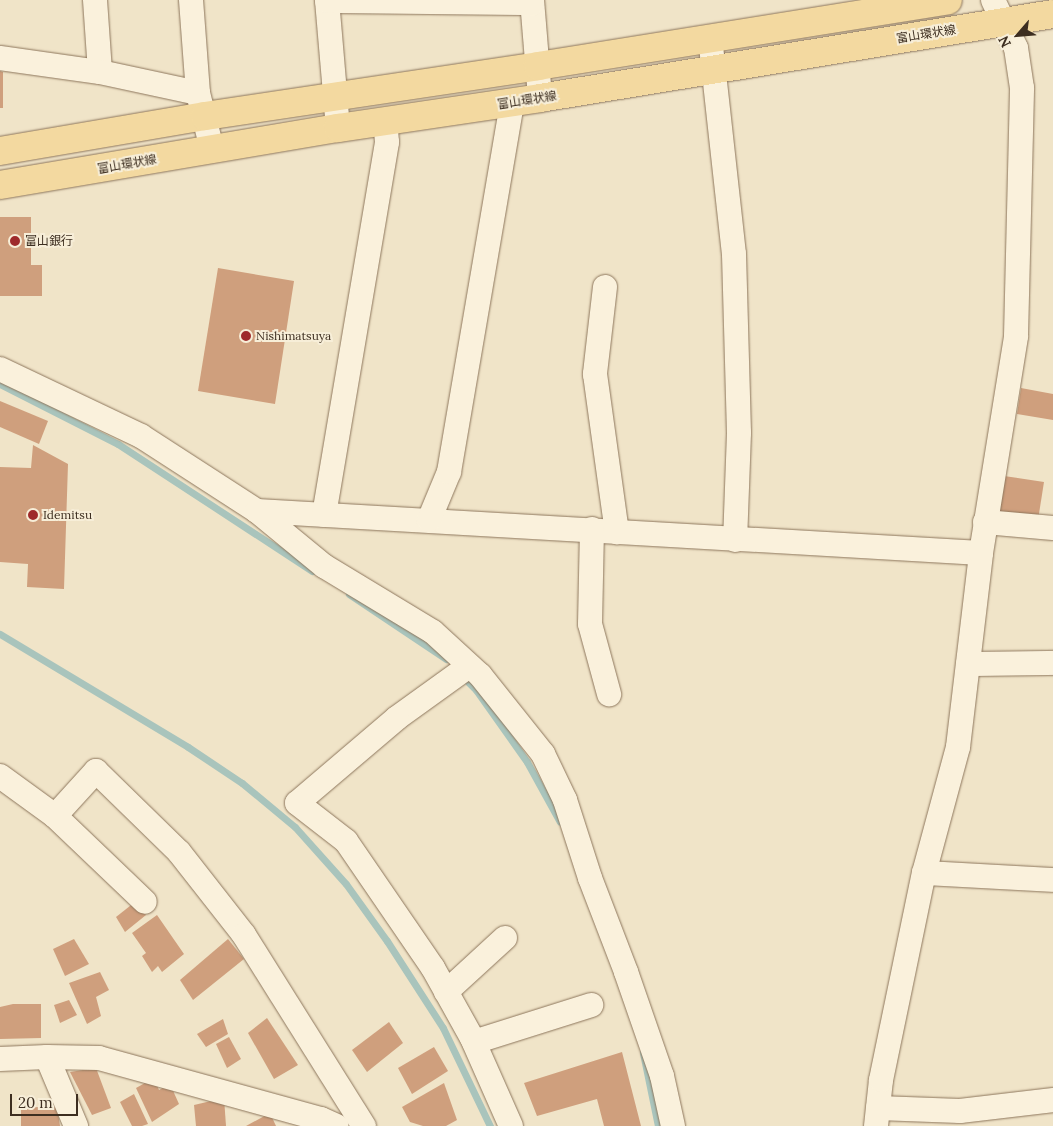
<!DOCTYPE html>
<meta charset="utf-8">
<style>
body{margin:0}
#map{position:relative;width:1053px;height:1126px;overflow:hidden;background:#f0e4c8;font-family:Lora,"Noto Sans JP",serif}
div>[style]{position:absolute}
.stream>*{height:7px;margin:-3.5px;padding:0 3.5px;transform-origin:3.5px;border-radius:3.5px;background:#a9c4bc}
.building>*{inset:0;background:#cf9f7d}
.roads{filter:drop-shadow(0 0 1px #8d765c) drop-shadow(0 0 1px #8d765c)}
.minor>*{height:24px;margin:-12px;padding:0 12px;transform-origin:12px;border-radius:12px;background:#faf1dc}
.major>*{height:28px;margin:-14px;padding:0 14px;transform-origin:14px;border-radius:14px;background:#f3d9a0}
.dots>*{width:14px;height:14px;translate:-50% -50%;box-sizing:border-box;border:2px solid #f7eed8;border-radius:50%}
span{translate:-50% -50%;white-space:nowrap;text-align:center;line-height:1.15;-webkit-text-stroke:4px #f7eed8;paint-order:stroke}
.street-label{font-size:12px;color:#3d2e20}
.poi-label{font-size:12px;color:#3d2e20}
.left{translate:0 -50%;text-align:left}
.north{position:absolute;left:993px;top:10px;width:50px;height:50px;-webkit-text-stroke:4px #f7eed8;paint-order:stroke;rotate:243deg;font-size:14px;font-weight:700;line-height:20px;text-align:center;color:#3d2e20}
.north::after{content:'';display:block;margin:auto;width:18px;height:22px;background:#3d2e20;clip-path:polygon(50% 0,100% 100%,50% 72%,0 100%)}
.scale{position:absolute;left:10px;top:1094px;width:68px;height:22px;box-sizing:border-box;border:2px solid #3d2e20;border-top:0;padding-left:6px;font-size:15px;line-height:18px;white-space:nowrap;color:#3d2e20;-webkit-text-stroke:4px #f7eed8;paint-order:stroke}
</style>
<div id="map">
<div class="stream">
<div style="left:0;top:384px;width:132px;rotate:27deg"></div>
<div style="left:118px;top:444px;width:232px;rotate:33.2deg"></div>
<div style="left:349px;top:594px;width:117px;rotate:33.8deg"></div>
<div style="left:0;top:634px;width:219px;rotate:31deg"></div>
<div style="left:188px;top:747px;width:65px;rotate:33.7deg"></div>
<div style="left:242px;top:783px;width:69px;rotate:39.7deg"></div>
<div style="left:295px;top:827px;width:76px;rotate:48.2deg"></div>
<div style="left:346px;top:884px;width:70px;rotate:54.3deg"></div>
<div style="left:387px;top:941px;width:103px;rotate:57.2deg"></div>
<div style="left:443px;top:1028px;width:109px;rotate:64.4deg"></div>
<div style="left:462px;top:676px;width:20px;rotate:45deg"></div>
<div style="left:476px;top:690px;width:88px;rotate:54.7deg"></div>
<div style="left:527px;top:762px;width:68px;rotate:61.2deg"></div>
<div style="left:643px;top:1053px;width:75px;rotate:78.4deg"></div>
</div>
<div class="building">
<div style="clip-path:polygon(0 71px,3px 72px,3px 108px,0 108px)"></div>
<div style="clip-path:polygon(0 217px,31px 217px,31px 265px,42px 265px,42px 296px,0 296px)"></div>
<div style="clip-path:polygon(218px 268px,294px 281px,275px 404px,198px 391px)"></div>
<div style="clip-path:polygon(1021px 388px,1053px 394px,1053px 420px,1017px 414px)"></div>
<div style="clip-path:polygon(0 401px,48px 421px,39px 444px,0 427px)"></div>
<div style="clip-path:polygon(33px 445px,68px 464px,64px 589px,27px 587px,28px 564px,0 562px,0 467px,31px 468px)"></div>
<div style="clip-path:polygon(1004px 476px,1044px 482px,1038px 520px,998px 513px)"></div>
<div style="clip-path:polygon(135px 902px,146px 915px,125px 932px,116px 917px)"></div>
<div style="clip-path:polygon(157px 915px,184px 954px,162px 972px,158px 966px,152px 972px,142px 956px,146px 953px,132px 933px)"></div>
<div style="clip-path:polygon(74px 939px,89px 964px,65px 976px,53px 949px)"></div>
<div style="clip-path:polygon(228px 939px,244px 959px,193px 1000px,180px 980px)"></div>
<div style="clip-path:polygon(100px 972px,109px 990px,96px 997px,101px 1016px,87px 1024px,69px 983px)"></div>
<div style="clip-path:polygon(69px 1000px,77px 1015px,60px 1023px,54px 1005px)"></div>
<div style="clip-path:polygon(13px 1004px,41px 1004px,41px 1038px,0 1039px,0 1007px)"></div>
<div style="clip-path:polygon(267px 1018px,298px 1065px,274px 1079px,248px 1033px)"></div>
<div style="clip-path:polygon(223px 1019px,228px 1034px,206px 1047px,197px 1034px)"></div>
<div style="clip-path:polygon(389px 1022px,403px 1043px,367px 1072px,352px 1050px)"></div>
<div style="clip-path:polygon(229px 1037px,241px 1059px,227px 1068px,216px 1044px)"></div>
<div style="clip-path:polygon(434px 1047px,448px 1071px,412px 1094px,398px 1068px)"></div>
<div style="clip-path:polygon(622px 1052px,641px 1126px,604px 1126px,597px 1099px,537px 1116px,524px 1083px)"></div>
<div style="clip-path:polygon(96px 1068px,111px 1108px,92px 1115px,70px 1072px)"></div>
<div style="clip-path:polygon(154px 1078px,159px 1090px,170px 1084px,179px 1104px,152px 1122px,136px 1088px)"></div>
<div style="clip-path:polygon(444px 1083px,457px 1120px,446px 1126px,423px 1126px,410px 1122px,402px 1107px)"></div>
<div style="clip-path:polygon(134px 1094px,148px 1124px,142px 1126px,132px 1126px,120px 1102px)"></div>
<div style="clip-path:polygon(224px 1098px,226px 1126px,196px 1126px,194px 1105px)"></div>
<div style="clip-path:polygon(57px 1106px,60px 1126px,21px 1126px,21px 1108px)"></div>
<div style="clip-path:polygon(270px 1113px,276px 1126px,246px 1126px)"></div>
</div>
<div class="roads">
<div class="minor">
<div style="left:95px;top:0;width:72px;rotate:86deg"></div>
<div style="left:191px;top:0;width:93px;rotate:85.7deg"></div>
<div style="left:198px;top:93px;width:58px;rotate:76deg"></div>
<div style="left:327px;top:0;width:128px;rotate:85.1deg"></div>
<div style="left:532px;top:0;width:98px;rotate:85.3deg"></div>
<div style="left:327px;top:1px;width:205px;rotate:0.6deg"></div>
<div style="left:710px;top:37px;width:218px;rotate:83.7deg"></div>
<div style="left:734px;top:254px;width:179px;rotate:88.4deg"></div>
<div style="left:739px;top:433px;width:107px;rotate:92.1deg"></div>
<div style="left:0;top:58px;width:101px;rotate:8deg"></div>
<div style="left:100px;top:72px;width:100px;rotate:12.1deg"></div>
<div style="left:605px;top:287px;width:88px;rotate:96.6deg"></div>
<div style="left:595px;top:374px;width:160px;rotate:82.1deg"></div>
<div style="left:0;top:369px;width:156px;rotate:25.4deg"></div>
<div style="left:141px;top:436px;width:138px;rotate:32.9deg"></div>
<div style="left:257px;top:511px;width:87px;rotate:39.4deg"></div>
<div style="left:324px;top:566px;width:127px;rotate:31.2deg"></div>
<div style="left:433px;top:632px;width:64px;rotate:42.5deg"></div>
<div style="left:480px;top:675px;width:101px;rotate:51.4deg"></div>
<div style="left:543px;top:754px;width:51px;rotate:64.4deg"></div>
<div style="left:565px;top:800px;width:82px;rotate:72.2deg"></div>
<div style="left:590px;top:878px;width:101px;rotate:69deg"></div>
<div style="left:626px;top:972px;width:110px;rotate:70.9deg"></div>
<div style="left:662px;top:1076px;width:51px;rotate:77.6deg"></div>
<div style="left:257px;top:511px;width:725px;rotate:3.32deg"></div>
<div style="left:324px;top:515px;width:378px;rotate:-80.4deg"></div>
<div style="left:387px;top:142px;width:21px;rotate:-95deg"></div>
<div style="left:429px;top:520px;width:52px;rotate:-67.4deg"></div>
<div style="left:449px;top:472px;width:375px;rotate:-80.3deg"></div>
<div style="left:985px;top:522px;width:68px;rotate:5deg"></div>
<div style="left:592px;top:529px;width:95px;rotate:91.2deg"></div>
<div style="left:590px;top:624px;width:73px;rotate:74.8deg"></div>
<div style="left:968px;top:664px;width:85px;rotate:-0.7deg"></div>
<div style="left:469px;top:666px;width:89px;rotate:144.2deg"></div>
<div style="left:397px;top:718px;width:131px;rotate:139.6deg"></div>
<div style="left:297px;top:803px;width:62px;rotate:37.8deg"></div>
<div style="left:346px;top:841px;width:154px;rotate:55.6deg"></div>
<div style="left:433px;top:968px;width:80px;rotate:60.9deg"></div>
<div style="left:472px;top:1038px;width:96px;rotate:66.1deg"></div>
<div style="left:0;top:776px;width:68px;rotate:36deg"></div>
<div style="left:55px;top:816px;width:61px;rotate:-47.7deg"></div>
<div style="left:96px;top:771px;width:116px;rotate:44.3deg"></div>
<div style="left:179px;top:852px;width:105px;rotate:51.9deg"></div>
<div style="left:244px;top:935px;width:226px;rotate:57.9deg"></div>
<div style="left:55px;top:816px;width:124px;rotate:43.7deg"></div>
<div style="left:924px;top:873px;width:129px;rotate:3.1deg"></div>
<div style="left:446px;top:992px;width:80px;rotate:-42.5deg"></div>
<div style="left:474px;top:1042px;width:123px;rotate:-17.5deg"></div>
<div style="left:47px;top:1057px;width:75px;rotate:67.2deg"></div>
<div style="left:0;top:1059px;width:47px;rotate:-2.4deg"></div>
<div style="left:47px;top:1057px;width:52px;rotate:1.1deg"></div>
<div style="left:99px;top:1058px;width:230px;rotate:15.4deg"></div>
<div style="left:321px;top:1119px;width:17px;rotate:24deg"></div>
<div style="left:878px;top:1108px;width:82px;rotate:2.1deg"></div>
<div style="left:960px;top:1111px;width:94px;rotate:-6.7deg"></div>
<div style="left:876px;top:1126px;width:46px;rotate:-83.8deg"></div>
<div style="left:881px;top:1080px;width:211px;rotate:-78.3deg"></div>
<div style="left:924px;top:873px;width:131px;rotate:-74.9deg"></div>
<div style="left:958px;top:747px;width:195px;rotate:-83.2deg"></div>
<div style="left:981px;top:553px;width:220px;rotate:-80.8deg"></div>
<div style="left:1016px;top:336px;width:248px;rotate:-88.6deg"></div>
<div style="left:1022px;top:88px;width:40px;rotate:-98.5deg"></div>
<div style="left:1016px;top:48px;width:53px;rotate:-115.6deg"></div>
</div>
<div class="major">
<div style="left:0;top:151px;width:208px;rotate:-9.7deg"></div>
<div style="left:205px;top:116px;width:337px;rotate:-8.5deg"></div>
<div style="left:538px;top:66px;width:415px;rotate:-9.1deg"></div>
<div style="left:0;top:185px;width:343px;rotate:-9.6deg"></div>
<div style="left:338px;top:128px;width:204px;rotate:-8.4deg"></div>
<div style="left:540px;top:98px;width:520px;rotate:-9.3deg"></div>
</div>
</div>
<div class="dots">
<div style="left:15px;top:241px;background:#9e2a2b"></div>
<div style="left:246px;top:336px;background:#9e2a2b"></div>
<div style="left:33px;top:515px;background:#9e2a2b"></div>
</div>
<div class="street-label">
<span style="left:926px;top:34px;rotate:-9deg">富山環状線</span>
<span style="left:527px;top:100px;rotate:-9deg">富山環状線</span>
<span style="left:127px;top:164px;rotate:-10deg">富山環状線</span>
</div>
<div class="poi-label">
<span class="left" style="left:25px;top:241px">富山銀行</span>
<span class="left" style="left:256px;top:336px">Nishimatsuya</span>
<span class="left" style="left:43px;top:515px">Idemitsu</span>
</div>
<div class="north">N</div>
<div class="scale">20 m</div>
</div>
